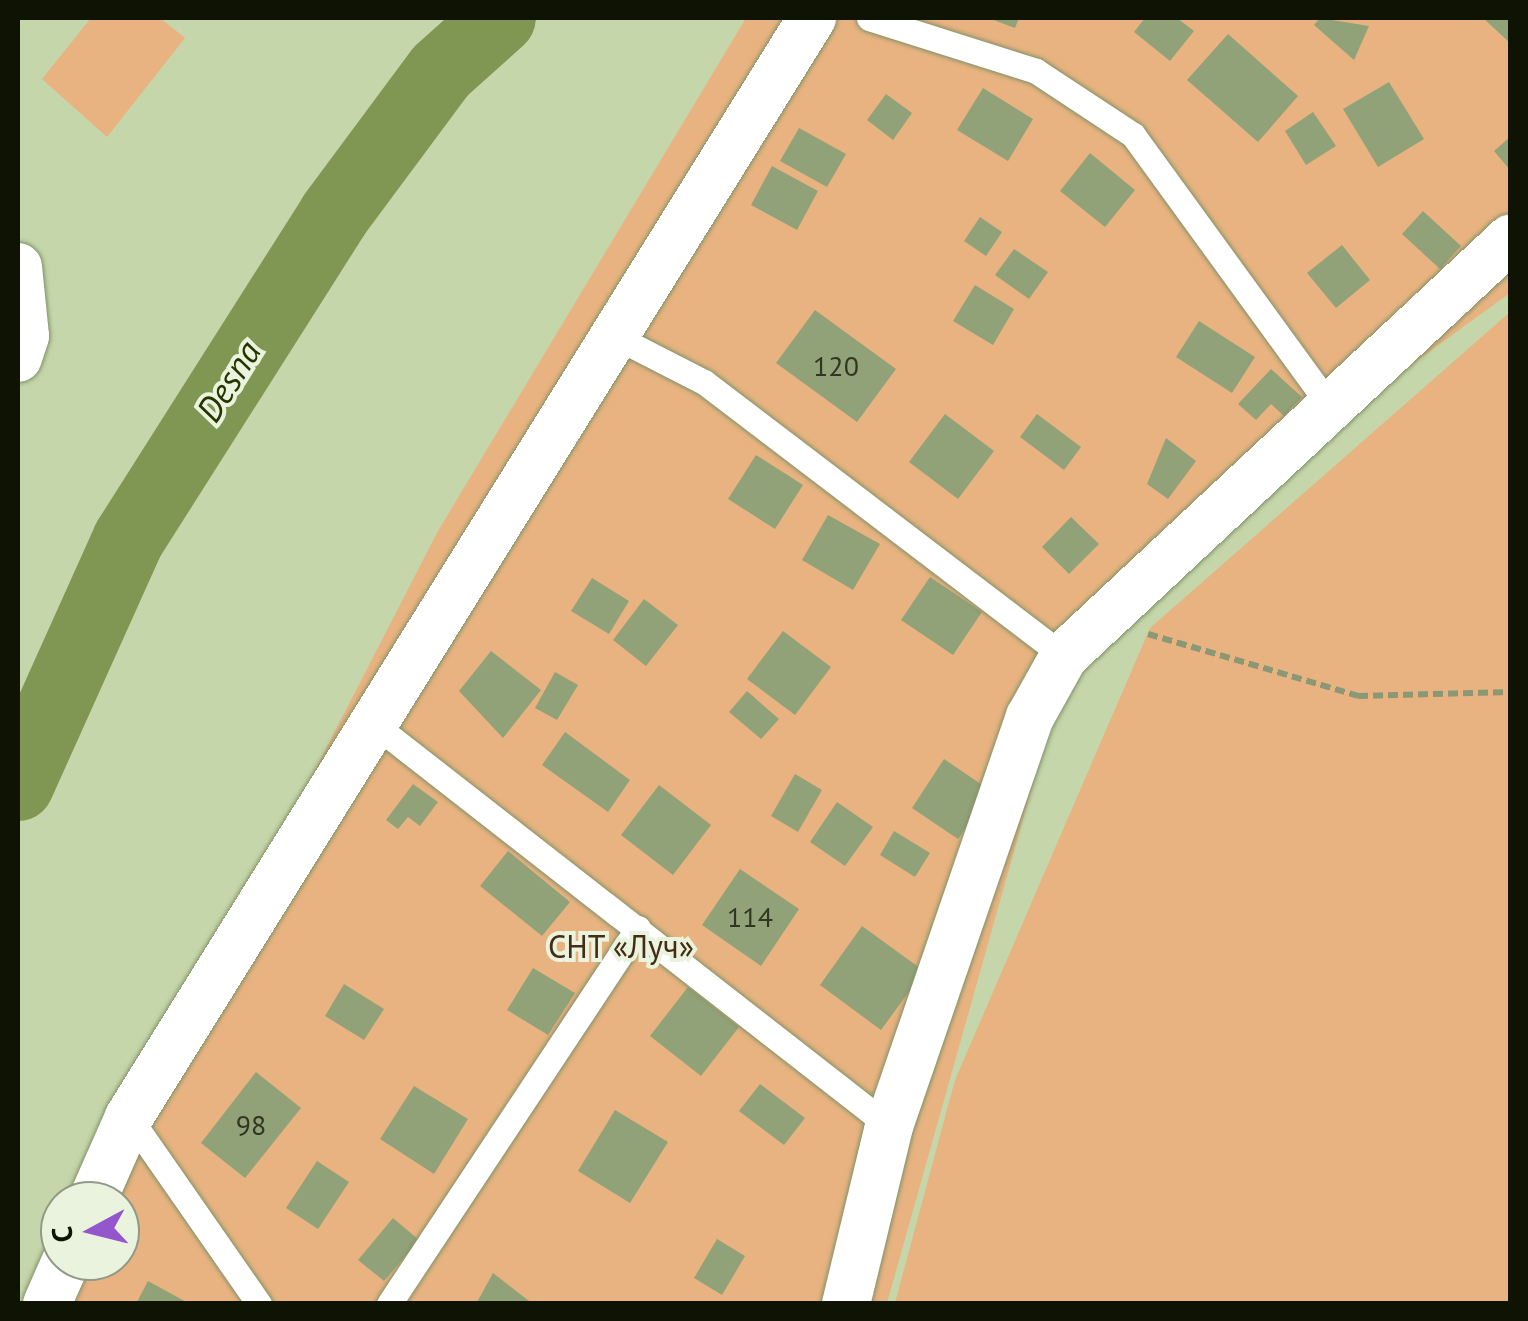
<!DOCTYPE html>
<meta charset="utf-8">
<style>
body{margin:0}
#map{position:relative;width:1528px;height:1321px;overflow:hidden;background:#c5d6aa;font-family:"PT Sans",sans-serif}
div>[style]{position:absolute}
.green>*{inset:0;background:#e8b380}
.river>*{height:72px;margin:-36px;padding:0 36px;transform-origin:36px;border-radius:36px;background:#7f9752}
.building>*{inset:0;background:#92a278}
.path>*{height:6px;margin-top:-3px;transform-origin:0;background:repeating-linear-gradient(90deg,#8a9875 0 10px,transparent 0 15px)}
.roads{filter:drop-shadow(0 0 2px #829168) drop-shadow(0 0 2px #829168)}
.service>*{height:25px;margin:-12.5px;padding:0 12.5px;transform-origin:12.5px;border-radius:12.5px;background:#fff}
.minor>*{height:48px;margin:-24px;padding:0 24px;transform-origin:24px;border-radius:24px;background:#fff}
span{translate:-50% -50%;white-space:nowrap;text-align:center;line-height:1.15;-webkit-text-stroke:8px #eaf3dd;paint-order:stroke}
.number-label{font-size:28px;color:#2f3721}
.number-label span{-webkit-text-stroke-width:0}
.park-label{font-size:32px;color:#452d15}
.water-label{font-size:35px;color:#263500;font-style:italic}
.frame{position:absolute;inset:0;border:20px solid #0e1304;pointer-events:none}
.north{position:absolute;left:40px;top:1181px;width:100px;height:100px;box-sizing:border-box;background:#eaf3dd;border:2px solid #929986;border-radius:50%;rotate:263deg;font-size:28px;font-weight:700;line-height:40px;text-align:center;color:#0e1304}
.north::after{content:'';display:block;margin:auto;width:35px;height:45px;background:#9356cd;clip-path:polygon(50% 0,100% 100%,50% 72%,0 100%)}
</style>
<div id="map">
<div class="green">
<div style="clip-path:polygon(91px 18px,160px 18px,185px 38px,107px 137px,42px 79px)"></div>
<div style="clip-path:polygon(746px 18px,1510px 18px,1510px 293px,1415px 362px,1061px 684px,887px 1303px,40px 1304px,62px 1261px,120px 1261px,120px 1201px,93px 1201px,438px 531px)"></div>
<div style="clip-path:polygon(1510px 312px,1510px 1303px,895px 1303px,955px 1080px,1150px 628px)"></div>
</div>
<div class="river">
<div style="left:18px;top:785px;width:269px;rotate:-65.8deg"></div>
<div style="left:128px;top:540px;width:385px;rotate:-57.6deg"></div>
<div style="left:334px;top:215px;width:179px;rotate:-53.4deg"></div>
<div style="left:441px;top:71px;width:79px;rotate:-41.9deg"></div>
</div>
<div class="building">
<div style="clip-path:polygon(988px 18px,1019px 18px,1015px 28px)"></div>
<div style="clip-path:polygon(1145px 18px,1177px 18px,1194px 31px,1170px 61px,1134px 32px)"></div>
<div style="clip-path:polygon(1320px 18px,1369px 26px,1354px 60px,1314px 25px)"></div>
<div style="clip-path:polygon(1483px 18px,1510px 18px,1510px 43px)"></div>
<div style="clip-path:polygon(1228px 34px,1298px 96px,1258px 142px,1187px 80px)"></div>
<div style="clip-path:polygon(1389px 82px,1424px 139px,1378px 167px,1343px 109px)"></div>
<div style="clip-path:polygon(983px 88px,1033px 119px,1008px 161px,957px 130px)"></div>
<div style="clip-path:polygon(886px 94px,912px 113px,893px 140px,867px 120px)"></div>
<div style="clip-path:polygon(1313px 112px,1336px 146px,1306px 165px,1285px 131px)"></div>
<div style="clip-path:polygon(799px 128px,846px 154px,827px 187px,780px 161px)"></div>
<div style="clip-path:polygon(1510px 137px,1510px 170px,1494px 151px)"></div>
<div style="clip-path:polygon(1090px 153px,1135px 190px,1105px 227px,1060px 191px)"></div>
<div style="clip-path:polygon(772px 166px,818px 191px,797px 230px,751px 205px)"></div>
<div style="clip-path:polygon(1423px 211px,1461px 246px,1440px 269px,1402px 234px)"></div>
<div style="clip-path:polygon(980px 217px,1002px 232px,986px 256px,964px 241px)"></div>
<div style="clip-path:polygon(1342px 245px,1370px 280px,1336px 308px,1307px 273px)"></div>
<div style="clip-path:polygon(1014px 249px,1048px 272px,1029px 299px,995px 275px)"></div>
<div style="clip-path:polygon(975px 285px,1014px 309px,993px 345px,953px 321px)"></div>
<div style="clip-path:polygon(815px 310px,896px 369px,857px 422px,776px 363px)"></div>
<div style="clip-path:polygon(1199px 321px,1255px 357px,1232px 393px,1176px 357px)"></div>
<div style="clip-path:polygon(1271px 369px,1302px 397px,1284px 416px,1271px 404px,1256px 420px,1238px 404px)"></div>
<div style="clip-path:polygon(945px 414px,994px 451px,958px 499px,909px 462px)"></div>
<div style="clip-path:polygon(1037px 414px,1081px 447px,1064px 470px,1020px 437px)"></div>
<div style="clip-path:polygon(1166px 438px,1196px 461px,1168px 499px,1147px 484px)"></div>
<div style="clip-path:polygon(756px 455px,803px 485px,775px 529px,728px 499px)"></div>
<div style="clip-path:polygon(828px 515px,880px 544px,853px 590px,802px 560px)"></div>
<div style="clip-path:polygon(1071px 517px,1099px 544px,1069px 574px,1042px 547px)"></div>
<div style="clip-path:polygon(930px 577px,982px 612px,953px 655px,901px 620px)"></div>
<div style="clip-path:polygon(592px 578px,629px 601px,609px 634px,571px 611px)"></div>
<div style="clip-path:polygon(644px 599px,678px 625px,646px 666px,613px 640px)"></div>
<div style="clip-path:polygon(783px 631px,831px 667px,795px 715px,747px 679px)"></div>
<div style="clip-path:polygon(491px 651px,541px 690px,503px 738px,459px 691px)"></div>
<div style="clip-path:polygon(555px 672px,578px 685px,557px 720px,535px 708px)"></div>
<div style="clip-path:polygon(747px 691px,779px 719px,761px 739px,729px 712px)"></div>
<div style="clip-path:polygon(565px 732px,630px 780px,608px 812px,542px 765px)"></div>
<div style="clip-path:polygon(944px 759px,991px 791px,958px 839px,912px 808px)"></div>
<div style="clip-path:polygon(795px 774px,822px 790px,798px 832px,771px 816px)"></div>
<div style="clip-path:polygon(413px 784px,438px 802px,420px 826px,408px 817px,398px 829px,386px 820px)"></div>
<div style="clip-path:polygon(659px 785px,711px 825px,673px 875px,621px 835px)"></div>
<div style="clip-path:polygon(837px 802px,873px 827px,845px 866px,810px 842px)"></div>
<div style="clip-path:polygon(894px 831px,930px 853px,915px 877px,880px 855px)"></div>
<div style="clip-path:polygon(508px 851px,570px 902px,542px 936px,480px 886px)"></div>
<div style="clip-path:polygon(740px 869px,799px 909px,761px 966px,702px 925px)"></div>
<div style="clip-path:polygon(862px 926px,924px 971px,881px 1030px,820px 985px)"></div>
<div style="clip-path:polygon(533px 968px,575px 993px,548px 1035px,507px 1010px)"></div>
<div style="clip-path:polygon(344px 984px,384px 1009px,364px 1040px,325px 1016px)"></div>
<div style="clip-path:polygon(688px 987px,739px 1027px,701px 1076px,650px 1036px)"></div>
<div style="clip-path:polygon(256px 1072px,301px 1108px,245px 1178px,201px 1143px)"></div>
<div style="clip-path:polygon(760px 1084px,805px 1118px,784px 1145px,739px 1111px)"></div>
<div style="clip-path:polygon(414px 1086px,468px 1119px,434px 1174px,380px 1139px)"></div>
<div style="clip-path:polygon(615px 1110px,668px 1142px,630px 1203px,578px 1171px)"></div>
<div style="clip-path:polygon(317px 1161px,349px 1182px,318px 1229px,286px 1208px)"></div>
<div style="clip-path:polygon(393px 1218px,419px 1240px,384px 1281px,358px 1260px)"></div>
<div style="clip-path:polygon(717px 1239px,745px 1256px,722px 1295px,694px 1278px)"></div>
<div style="clip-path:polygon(493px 1273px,533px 1304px,476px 1304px)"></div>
<div style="clip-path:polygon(148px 1281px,190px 1304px,136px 1304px)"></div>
</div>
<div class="path">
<div style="left:1148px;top:634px;width:219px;rotate:16.4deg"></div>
<div style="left:1358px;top:696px;width:152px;rotate:-1.5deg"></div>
</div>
<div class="roads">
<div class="service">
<div style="left:869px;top:18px;width:175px;rotate:17.6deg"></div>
<div style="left:1036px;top:71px;width:116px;rotate:33.4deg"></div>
<div style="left:1133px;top:135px;width:330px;rotate:54deg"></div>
<div style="left:620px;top:339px;width:94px;rotate:27.1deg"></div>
<div style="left:704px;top:382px;width:452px;rotate:37.3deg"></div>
<div style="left:375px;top:725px;width:652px;rotate:37.96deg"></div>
<div style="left:129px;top:1117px;width:228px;rotate:55.2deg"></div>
<div style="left:389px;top:1304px;width:451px;rotate:-56.5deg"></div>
</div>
<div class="minor">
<div style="left:18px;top:267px;width:69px;rotate:84.2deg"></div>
<div style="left:25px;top:336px;width:23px;rotate:108deg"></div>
<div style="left:92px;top:1201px;width:92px;rotate:-66.2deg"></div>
<div style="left:129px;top:1117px;width:1294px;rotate:-58.14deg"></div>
<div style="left:47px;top:1304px;width:47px;rotate:-66.2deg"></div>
<div style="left:846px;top:1304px;width:183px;rotate:-76.4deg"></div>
<div style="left:889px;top:1126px;width:433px;rotate:-71deg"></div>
<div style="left:1030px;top:717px;width:70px;rotate:-60.9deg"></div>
<div style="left:1064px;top:656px;width:611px;rotate:-43.08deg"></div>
</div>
</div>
<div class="number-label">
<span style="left:836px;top:366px">120</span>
<span style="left:750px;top:917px">114</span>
<span style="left:251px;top:1125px">98</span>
</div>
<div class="park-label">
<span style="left:621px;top:946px">СНТ «Луч»</span>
</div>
<div class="water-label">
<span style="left:228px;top:381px;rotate:-58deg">Desna</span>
</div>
<div class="frame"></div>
<div class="north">С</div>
</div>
